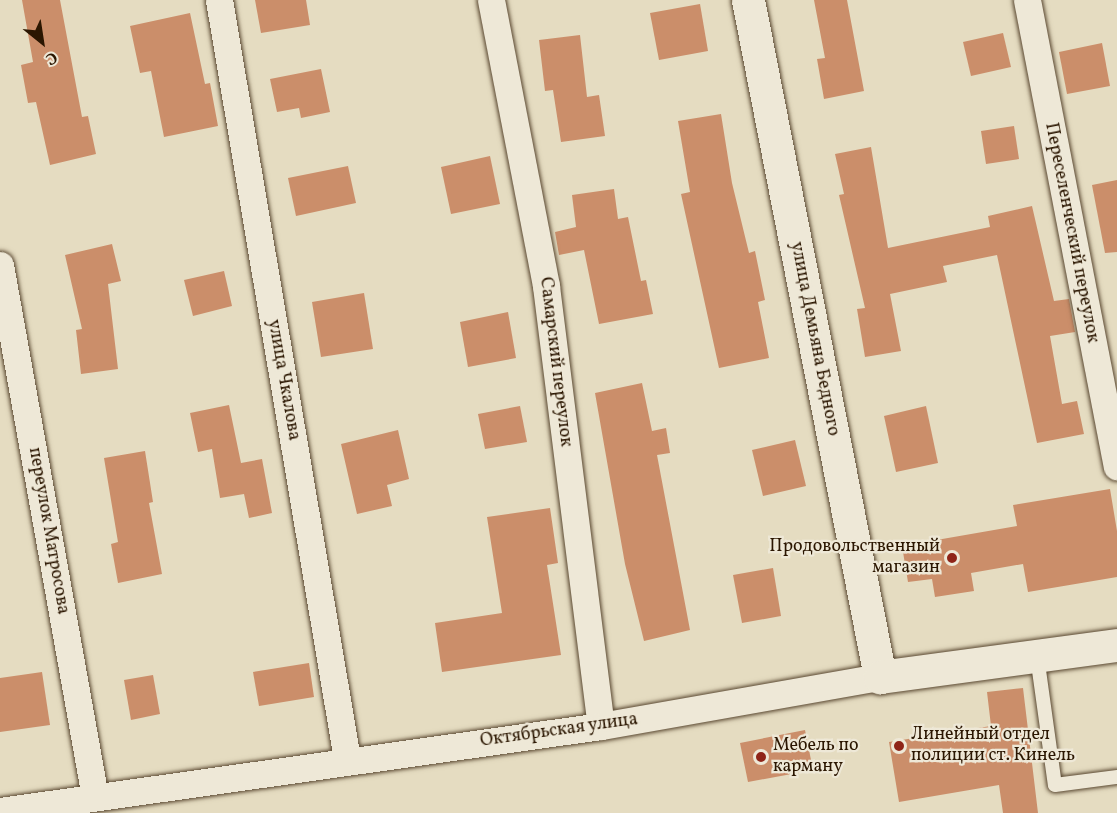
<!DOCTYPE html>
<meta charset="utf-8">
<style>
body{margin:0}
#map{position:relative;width:1117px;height:813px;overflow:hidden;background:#e5dcc1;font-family:Vollkorn,serif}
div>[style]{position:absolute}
.building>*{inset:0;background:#cb8e6a}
.roads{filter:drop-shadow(0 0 2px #5a4831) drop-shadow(0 0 2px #5a4831)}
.service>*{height:14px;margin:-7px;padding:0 7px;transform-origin:7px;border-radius:7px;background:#eee8d7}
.minor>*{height:27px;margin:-13.5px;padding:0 13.5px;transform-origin:13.5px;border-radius:13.5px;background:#eee8d7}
.tertiary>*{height:33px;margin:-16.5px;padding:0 16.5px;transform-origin:16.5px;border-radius:16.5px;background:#eee8d7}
.dots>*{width:16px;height:16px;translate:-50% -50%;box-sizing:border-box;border:3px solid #eee8d7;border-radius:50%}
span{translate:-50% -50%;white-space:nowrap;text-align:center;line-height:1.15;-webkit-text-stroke:4.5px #eee8d7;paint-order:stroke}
.street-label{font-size:18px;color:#2b1601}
.poi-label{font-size:18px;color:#2b1601}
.right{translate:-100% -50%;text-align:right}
.left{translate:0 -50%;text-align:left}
.north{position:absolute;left:12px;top:12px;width:60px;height:60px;-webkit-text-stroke:4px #eee8d7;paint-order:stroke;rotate:150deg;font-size:16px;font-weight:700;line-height:24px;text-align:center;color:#2b1601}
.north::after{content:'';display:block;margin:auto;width:21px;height:27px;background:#2b1601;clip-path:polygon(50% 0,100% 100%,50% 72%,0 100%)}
</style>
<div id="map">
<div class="building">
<div style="clip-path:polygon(22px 0,60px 0,82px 117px,88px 116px,96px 154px,50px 165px,36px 102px,28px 103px,21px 65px,33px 62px)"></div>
<div style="clip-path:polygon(255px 0,306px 0,310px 25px,261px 33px)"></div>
<div style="clip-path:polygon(814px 0,847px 0,864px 91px,824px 99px,817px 59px,825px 58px)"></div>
<div style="clip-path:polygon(700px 4px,708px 51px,659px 60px,650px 13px)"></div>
<div style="clip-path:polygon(190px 13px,205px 84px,210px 83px,218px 126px,164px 137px,151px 71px,140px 73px,130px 26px)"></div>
<div style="clip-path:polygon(1003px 33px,1011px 67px,971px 76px,963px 42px)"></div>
<div style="clip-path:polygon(580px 35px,587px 97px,599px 95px,605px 136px,561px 142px,553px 90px,545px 91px,539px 40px)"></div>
<div style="clip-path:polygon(1102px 43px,1110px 86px,1067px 94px,1059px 52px)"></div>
<div style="clip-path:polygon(321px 69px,330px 112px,301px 118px,299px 108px,277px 112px,270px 79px)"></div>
<div style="clip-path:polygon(721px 114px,732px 183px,749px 253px,755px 251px,765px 300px,758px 302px,769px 358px,719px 368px,681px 194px,690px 192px,678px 121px)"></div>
<div style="clip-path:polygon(1014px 126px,1019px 159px,986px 164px,981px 131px)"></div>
<div style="clip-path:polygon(871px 147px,888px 248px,990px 227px,988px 216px,1032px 206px,1054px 301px,1069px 299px,1075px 332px,1050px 336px,1062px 404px,1077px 401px,1084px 434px,1037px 443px,997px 255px,943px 266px,947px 282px,890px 294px,901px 351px,865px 357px,857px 309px,865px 308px,839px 195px,844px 194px,835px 154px)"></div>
<div style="clip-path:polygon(490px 156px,500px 204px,451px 214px,441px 167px)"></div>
<div style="clip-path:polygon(348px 166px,356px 203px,296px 216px,288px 178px)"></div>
<div style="clip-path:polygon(1117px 180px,1117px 252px,1105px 253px,1092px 185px)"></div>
<div style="clip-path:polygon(614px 189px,618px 219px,628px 217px,641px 281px,646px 280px,653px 314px,599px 324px,584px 250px,559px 255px,555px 232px,576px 227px,572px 195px)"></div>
<div style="clip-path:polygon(112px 244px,121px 281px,108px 284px,118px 369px,81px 374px,76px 330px,82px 329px,65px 255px)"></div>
<div style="clip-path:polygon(224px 271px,232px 306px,193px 316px,184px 280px)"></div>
<div style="clip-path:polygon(364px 293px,373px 349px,321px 357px,312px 302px)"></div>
<div style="clip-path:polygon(508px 312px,516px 358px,468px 367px,460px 322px)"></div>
<div style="clip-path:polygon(642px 383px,652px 431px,666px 428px,670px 453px,657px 455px,690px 630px,644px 641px,625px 564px,595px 393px)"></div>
<div style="clip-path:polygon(229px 405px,241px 463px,262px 459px,272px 513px,249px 518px,244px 494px,220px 498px,212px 449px,198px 452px,190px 413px)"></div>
<div style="clip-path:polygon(520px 406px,527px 442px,485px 449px,478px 414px)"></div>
<div style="clip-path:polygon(926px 406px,938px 463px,896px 472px,884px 416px)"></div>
<div style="clip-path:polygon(398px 430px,409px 479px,387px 485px,392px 506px,357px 514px,341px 444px)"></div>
<div style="clip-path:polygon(795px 440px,806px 486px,763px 496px,752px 450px)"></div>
<div style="clip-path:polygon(145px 451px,153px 502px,149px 503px,162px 574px,118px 583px,111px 544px,118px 542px,104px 458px)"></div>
<div style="clip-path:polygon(1110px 489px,1117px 531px,1117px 577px,1028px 592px,1023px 564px,971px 573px,974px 591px,935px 597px,932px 579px,908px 582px,902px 546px,1017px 526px,1013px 505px)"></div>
<div style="clip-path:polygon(550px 508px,558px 563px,547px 565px,561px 655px,442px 672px,435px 623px,502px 613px,487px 517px)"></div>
<div style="clip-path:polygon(773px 568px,781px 616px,742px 623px,733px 575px)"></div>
<div style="clip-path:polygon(309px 663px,314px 697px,259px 706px,253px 672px)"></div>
<div style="clip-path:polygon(42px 672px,50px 725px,0 732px,0 678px)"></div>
<div style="clip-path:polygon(153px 675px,160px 714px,131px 720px,124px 680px)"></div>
<div style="clip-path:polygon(1023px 688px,1038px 813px,1003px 813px,999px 785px,899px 802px,889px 742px,991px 726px,987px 692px)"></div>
<div style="clip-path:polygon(805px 730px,813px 770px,748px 782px,740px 743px)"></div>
</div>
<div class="roads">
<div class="service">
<div style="left:1037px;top:656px;width:130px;rotate:82.1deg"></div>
<div style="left:1055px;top:785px;width:63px;rotate:-7.4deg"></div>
</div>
<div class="minor">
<div style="left:219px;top:0;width:770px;rotate:80.43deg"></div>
<div style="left:491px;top:0;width:291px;rotate:79.1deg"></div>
<div style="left:546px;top:286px;width:443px;rotate:82.9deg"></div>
<div style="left:1027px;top:0;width:475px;rotate:79.1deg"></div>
<div style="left:0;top:265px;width:540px;rotate:79.88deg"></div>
<div style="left:0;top:811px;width:607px;rotate:-8.05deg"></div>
<div style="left:601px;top:726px;width:283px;rotate:-10deg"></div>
</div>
<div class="tertiary">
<div style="left:748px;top:0;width:690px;rotate:78.97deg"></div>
<div style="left:880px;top:677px;width:239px;rotate:-7.7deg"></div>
</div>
</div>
<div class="dots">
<div style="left:952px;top:558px;background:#8f2418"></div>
<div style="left:899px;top:746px;background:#8f2418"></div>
<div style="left:761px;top:757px;background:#8f2418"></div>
</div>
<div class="street-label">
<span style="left:1071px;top:233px;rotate:79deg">Переселенческий переулок</span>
<span style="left:814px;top:339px;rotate:79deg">улица Демьяна Бедного</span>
<span style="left:555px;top:362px;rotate:83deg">Самарский переулок</span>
<span style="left:283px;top:380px;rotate:80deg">улица Чкалова</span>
<span style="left:48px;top:531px;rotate:80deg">переулок Матросова</span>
<span style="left:559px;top:731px;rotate:-8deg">Октябрьская улица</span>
</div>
<div class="poi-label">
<span class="right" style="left:940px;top:558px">Продовольственный<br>магазин</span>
<span class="left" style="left:911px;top:746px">Линейный отдел<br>полиции ст. Кинель</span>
<span class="left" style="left:773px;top:757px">Мебель по<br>карману</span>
</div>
<div class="north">С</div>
</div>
